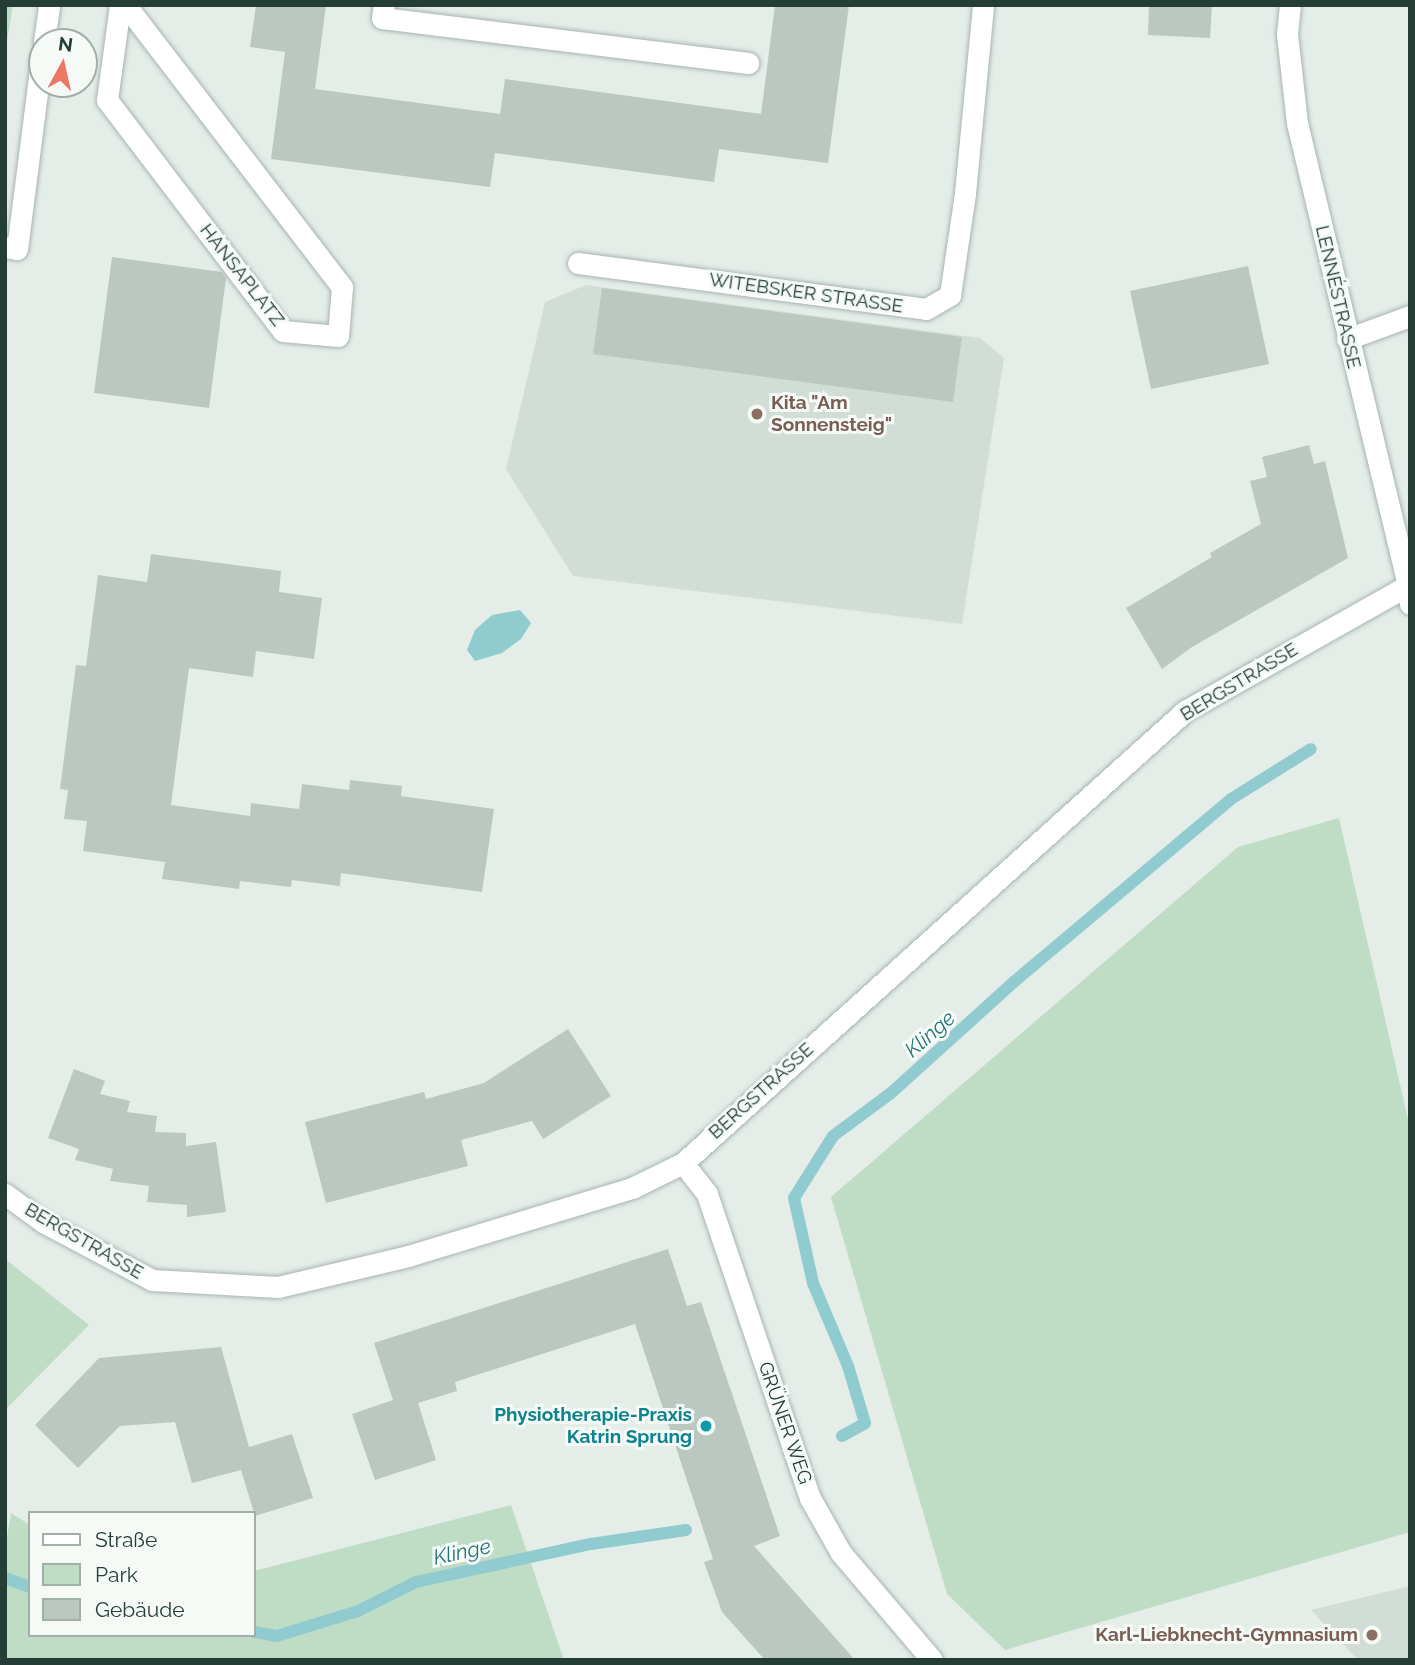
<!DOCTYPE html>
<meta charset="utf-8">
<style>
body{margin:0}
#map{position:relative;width:1415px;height:1665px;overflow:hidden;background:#e5ede9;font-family:Raleway,sans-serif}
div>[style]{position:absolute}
.built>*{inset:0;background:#d3ddd7}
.green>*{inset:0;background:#bfddc4}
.water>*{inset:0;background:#90cccf}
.stream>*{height:12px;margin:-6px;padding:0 6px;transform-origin:6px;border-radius:6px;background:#90cccf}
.building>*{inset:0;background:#bac8c1}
.roads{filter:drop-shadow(0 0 2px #a8b5af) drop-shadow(0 0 2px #a8b5af)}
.pedestrian>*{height:21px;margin:-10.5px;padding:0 10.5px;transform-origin:10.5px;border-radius:10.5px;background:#fff}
.minor>*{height:21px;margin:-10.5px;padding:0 10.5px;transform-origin:10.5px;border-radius:10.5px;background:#fff}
.dots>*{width:19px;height:19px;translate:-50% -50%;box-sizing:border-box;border:4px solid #f5faf7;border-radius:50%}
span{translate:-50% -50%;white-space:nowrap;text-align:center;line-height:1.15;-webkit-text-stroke:6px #f5faf7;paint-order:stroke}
.street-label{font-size:19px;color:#253e35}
.education-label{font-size:19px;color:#785e54;font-weight:700}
.left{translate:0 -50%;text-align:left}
.right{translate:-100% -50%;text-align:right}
.culture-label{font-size:19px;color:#0d838f;font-weight:700}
.water-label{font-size:21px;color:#217378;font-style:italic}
.frame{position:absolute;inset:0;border:7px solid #253e35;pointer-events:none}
.legend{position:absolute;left:28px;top:1511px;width:228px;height:126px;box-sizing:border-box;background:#f5faf7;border:2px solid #a2afa9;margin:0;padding:9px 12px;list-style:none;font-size:21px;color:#253e35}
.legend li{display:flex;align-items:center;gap:14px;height:35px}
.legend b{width:35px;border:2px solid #a2afa9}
.north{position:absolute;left:28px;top:28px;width:70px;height:70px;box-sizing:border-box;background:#f5faf7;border:2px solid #a2afa9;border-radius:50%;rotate:8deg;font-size:19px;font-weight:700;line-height:28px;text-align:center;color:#253e35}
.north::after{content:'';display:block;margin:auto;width:24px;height:32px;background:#eb7765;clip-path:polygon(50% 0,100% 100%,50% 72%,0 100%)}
</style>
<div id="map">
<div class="built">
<div style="clip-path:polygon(586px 285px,980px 338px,1004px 358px,962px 624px,573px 576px,506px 469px,545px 302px)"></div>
<div style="clip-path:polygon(1410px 1586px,1410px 1660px,1358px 1660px,1311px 1610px)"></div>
</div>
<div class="green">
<div style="clip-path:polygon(5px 5px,13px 5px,5px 54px)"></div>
<div style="clip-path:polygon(1339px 818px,1410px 1128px,1410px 1532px,1005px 1650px,947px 1594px,831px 1197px,1238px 847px)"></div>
<div style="clip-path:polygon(5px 1259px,89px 1325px,5px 1410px)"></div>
<div style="clip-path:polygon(511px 1505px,564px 1660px,5px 1660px,5px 1550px,11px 1513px,30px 1525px,30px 1635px,254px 1635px,254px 1571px)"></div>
</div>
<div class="water">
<div style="clip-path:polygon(520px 610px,531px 623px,521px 639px,502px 653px,475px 661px,467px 650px,475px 630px,492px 615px)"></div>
</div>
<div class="stream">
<div style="left:842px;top:1436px;width:26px;rotate:-29deg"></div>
<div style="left:865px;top:1423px;width:59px;rotate:-106.6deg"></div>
<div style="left:848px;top:1366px;width:90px;rotate:-112.9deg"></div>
<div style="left:813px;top:1283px;width:87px;rotate:-102.6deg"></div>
<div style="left:794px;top:1198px;width:73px;rotate:-57.8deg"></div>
<div style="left:833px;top:1136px;width:72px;rotate:-36.6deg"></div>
<div style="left:891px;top:1093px;width:167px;rotate:-42.1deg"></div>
<div style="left:1015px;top:981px;width:282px;rotate:-40.1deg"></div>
<div style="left:1231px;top:799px;width:94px;rotate:-32deg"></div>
<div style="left:5px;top:1578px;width:27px;rotate:20deg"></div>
<div style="left:254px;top:1632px;width:23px;rotate:10deg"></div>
<div style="left:277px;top:1636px;width:85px;rotate:-17.2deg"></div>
<div style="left:358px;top:1611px;width:65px;rotate:-26.6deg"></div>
<div style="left:416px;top:1582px;width:179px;rotate:-12.3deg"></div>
<div style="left:591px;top:1544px;width:96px;rotate:-8.4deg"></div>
</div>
<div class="building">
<div style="clip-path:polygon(256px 5px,326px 5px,315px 89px,500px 114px,505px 79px,761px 114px,775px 5px,849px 5px,828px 163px,719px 149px,714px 182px,495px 153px,490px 187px,271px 159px,285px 52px,250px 47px)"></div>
<div style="clip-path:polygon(1149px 5px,1212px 5px,1210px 38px,1148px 35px)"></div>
<div style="clip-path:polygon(112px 257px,222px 272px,226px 278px,209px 408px,94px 393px)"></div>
<div style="clip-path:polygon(1248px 266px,1269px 364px,1151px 389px,1130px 291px)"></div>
<div style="clip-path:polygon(602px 288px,962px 337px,953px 402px,593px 354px)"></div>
<div style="clip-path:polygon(1309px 445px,1314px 464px,1325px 461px,1348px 558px,1192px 647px,1162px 669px,1126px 608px,1212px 557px,1210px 553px,1261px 524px,1250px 481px,1267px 477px,1262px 457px)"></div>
<div style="clip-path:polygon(151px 554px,281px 571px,279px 592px,322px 598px,314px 659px,256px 651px,253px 677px,189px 668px,171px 805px,250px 816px,251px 803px,299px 809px,302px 784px,349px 790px,350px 780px,402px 786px,401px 796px,494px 809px,482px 892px,341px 873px,340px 886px,292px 880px,291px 887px,240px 881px,239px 889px,162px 879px,165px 862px,83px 851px,87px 821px,64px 819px,68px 790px,60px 789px,76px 665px,86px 666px,98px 575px,147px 582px)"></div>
<div style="clip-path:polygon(568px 1029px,611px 1096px,543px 1139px,532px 1121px,461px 1140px,468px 1166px,326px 1203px,305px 1122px,424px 1092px,426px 1099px,484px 1083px)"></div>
<div style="clip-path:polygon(74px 1069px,105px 1081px,100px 1094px,130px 1101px,127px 1112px,157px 1116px,155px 1132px,186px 1133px,186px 1146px,216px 1142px,226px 1212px,187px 1217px,187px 1205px,147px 1202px,149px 1186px,110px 1181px,113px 1169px,75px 1160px,79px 1149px,48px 1138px)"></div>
<div style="clip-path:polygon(668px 1249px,687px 1306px,701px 1302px,780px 1536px,754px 1546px,855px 1660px,765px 1660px,722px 1612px,704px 1562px,713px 1559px,635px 1324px,455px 1382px,457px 1391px,418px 1403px,436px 1460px,375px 1480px,352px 1414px,393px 1400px,374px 1343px)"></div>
<div style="clip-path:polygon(221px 1347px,249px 1447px,292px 1434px,313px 1498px,255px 1516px,241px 1470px,192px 1483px,175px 1422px,120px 1426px,78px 1468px,35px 1425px,99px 1358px)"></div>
</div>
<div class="roads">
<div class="pedestrian">
<div style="left:120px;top:5px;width:96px;rotate:97.8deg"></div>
<div style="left:107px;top:100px;width:290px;rotate:52.7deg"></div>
<div style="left:283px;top:331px;width:55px;rotate:5.2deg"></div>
<div style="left:338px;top:336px;width:49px;rotate:-85.3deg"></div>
<div style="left:342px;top:287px;width:355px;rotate:-127.5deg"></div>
<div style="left:1347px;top:339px;width:67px;rotate:-20.1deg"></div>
</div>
<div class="minor">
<div style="left:384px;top:5px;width:13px;rotate:99deg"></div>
<div style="left:382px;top:18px;width:369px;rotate:7deg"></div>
<div style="left:1290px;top:5px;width:29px;rotate:96deg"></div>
<div style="left:1287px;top:34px;width:90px;rotate:83.6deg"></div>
<div style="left:1297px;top:123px;width:475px;rotate:76.5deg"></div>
<div style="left:1408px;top:585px;width:19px;rotate:84deg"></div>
<div style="left:44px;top:42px;width:37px;rotate:-82deg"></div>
<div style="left:5px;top:247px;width:12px;rotate:9deg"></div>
<div style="left:17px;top:249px;width:196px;rotate:-82.7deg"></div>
<div style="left:578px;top:263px;width:351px;rotate:7.5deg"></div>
<div style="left:926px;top:309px;width:28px;rotate:-30deg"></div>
<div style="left:950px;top:295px;width:103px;rotate:-81.6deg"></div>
<div style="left:965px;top:193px;width:189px;rotate:-84.5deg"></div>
<div style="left:683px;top:1163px;width:39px;rotate:52deg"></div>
<div style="left:707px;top:1194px;width:321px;rotate:71.3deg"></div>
<div style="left:810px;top:1498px;width:63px;rotate:60.6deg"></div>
<div style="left:841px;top:1553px;width:140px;rotate:49.6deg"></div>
<div style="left:5px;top:1194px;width:47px;rotate:36.4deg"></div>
<div style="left:43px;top:1222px;width:123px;rotate:28deg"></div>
<div style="left:152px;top:1280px;width:126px;rotate:3.2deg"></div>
<div style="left:278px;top:1287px;width:134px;rotate:-13.4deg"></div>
<div style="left:408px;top:1256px;width:234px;rotate:-16.9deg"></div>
<div style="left:632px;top:1188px;width:57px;rotate:-26.1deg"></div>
<div style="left:683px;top:1163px;width:676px;rotate:-42deg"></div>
<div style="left:1185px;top:711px;width:258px;rotate:-29.4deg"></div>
</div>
</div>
<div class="dots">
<div style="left:757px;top:414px;background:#8d6e63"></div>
<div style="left:706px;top:1426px;background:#0f9aa8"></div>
<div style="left:1372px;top:1635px;background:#8d6e63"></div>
</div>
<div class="street-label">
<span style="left:242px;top:275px;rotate:52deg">HANSAPLATZ</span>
<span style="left:806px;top:293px;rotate:8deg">WITEBSKER STRASSE</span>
<span style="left:1338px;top:297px;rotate:77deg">LENNÉSTRASSE</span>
<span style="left:1239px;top:682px;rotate:-31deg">BERGSTRASSE</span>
<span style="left:761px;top:1091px;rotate:-42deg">BERGSTRASSE</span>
<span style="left:84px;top:1241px;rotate:30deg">BERGSTRASSE</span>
<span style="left:785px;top:1423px;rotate:71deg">GRÜNER WEG</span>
</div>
<div class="education-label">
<span class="left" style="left:771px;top:414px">Kita "Am<br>Sonnensteig"</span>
<span class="right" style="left:1358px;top:1635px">Karl-Liebknecht-Gymnasium</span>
</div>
<div class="culture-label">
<span class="right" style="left:692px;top:1426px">Physiotherapie-Praxis<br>Katrin Sprung</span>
</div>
<div class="water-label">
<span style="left:930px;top:1034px;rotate:-41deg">Klinge</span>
<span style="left:462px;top:1552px;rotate:-12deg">Klinge</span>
</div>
<div class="frame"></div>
<ul class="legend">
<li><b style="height:9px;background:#fff"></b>Straße</li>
<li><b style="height:19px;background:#bfddc4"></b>Park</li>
<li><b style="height:19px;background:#bac8c1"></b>Gebäude</li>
</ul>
<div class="north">N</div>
</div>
